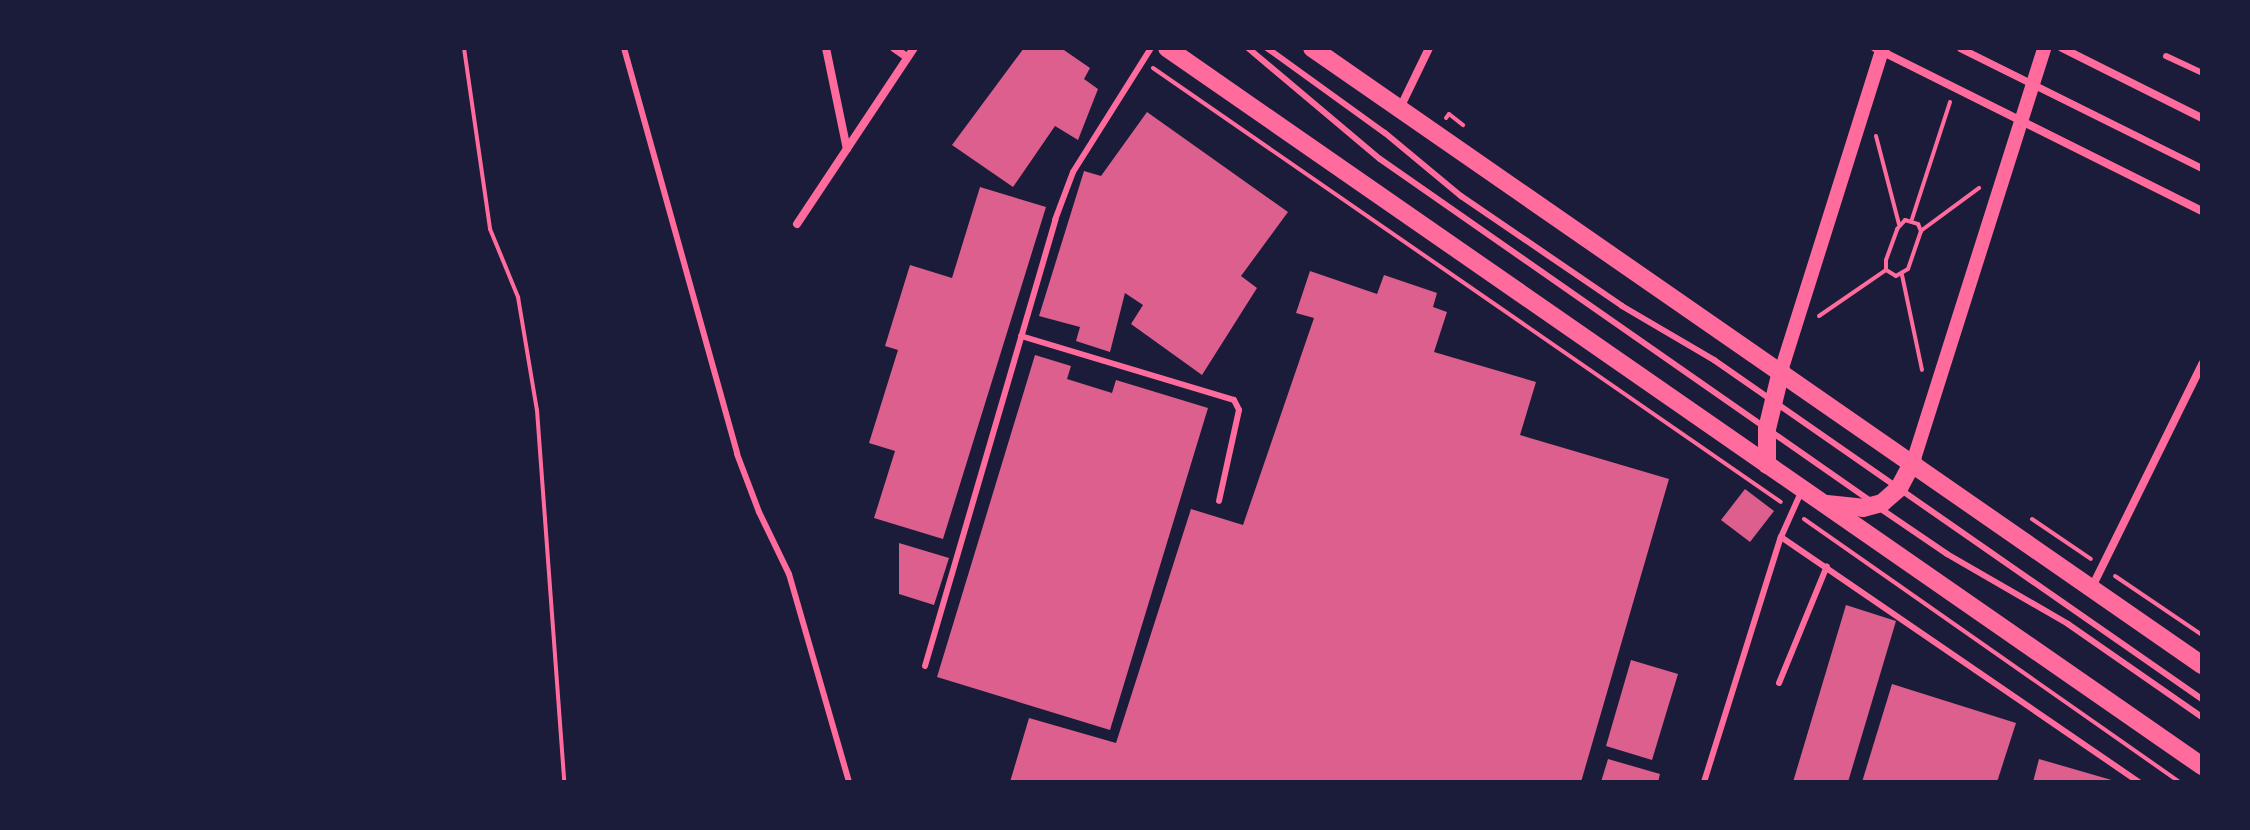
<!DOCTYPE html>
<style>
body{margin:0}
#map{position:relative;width:2250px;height:830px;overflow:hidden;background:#1b1b3a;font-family:Barlow,sans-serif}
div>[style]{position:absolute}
.building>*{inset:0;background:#dd5f8e}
.path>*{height:4px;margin:-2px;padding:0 2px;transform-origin:2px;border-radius:2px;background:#ff6b9d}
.service>*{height:6px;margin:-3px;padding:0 3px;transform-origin:3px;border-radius:3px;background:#ff6b9d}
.pedestrian>*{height:7px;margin:-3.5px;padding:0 3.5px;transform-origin:3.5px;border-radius:3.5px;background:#ff6b9d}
.minor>*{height:8px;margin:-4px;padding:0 4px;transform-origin:4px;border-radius:4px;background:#ff6b9d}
.tertiary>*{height:14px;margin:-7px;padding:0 7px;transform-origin:7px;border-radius:7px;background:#ff6b9d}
.primary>*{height:18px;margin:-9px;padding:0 9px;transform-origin:9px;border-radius:9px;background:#ff6b9d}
span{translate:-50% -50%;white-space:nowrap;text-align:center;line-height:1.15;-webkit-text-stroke:7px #1b1b3a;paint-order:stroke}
.frame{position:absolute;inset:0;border:50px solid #1b1b3a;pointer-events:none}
</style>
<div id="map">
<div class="building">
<div style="clip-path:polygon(1024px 48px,1061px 48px,1090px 68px,1084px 79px,1098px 89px,1078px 140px,1055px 126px,1013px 187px,952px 145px)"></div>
<div style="clip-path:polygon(1147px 112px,1288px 212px,1241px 276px,1257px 288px,1202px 375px,1131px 324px,1143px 305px,1125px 293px,1110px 352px,1076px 341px,1080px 327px,1039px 316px,1084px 171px,1101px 176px)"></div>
<div style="clip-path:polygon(980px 187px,1046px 207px,943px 539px,874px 518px,895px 451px,869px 443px,898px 350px,885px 346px,910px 265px,952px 278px)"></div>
<div style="clip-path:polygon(1310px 271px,1377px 294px,1384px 275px,1437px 293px,1433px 307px,1447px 312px,1434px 352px,1536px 382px,1520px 435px,1669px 479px,1581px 782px,1010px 782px,1029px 718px,1116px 743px,1191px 509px,1243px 525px,1314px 318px,1296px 313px)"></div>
<div style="clip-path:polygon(1035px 355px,1071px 366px,1067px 379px,1112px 393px,1116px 380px,1208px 408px,1110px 730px,937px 677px)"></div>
<div style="clip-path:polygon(1745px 489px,1774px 511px,1750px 542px,1721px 520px)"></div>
<div style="clip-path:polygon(899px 543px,949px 558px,934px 605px,899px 594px)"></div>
<div style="clip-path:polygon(1846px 605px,1896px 621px,1848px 782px,1793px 782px)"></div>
<div style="clip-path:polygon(1631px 660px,1678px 674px,1652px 760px,1606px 746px)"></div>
<div style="clip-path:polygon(1892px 684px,2016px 723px,1997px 782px,1862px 782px)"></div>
<div style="clip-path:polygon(1608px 759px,1660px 774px,1658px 782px,1601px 782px)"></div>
<div style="clip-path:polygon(2039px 759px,2115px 781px,2115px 782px,2033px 782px)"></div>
</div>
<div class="path">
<div style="left:464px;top:48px;width:183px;rotate:81.8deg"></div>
<div style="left:490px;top:229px;width:74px;rotate:67.6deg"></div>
<div style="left:518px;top:297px;width:115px;rotate:80.5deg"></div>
<div style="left:537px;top:410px;width:373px;rotate:85.8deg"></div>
<div style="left:1153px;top:68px;width:763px;rotate:34.65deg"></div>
<div style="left:1446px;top:118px;width:5px;rotate:-53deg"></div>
<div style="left:1449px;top:114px;width:18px;rotate:38deg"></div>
<div style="left:1876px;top:136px;width:91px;rotate:75.4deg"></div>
<div style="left:1912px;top:219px;width:123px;rotate:-72deg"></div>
<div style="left:1905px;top:220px;width:14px;rotate:17deg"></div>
<div style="left:1918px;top:224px;width:8px;rotate:67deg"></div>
<div style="left:1921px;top:231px;width:40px;rotate:108.9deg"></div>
<div style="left:1908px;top:269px;width:14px;rotate:150deg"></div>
<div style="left:1896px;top:276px;width:12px;rotate:-149deg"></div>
<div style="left:1886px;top:270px;width:10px;rotate:-90deg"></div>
<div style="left:1886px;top:260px;width:33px;rotate:-70deg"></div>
<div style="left:1897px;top:229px;width:12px;rotate:-48deg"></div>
<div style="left:1922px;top:230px;width:71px;rotate:-36.4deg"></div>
<div style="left:1902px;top:275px;width:97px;rotate:78.1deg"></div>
<div style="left:1819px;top:316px;width:81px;rotate:-34.5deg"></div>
<div style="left:1804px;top:519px;width:459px;rotate:35deg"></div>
<div style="left:2032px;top:519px;width:71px;rotate:34.1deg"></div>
<div style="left:2115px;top:576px;width:105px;rotate:34.1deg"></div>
</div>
<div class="service">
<div style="left:624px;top:48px;width:421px;rotate:74.4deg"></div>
<div style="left:737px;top:454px;width:62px;rotate:69.2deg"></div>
<div style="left:759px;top:512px;width:69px;rotate:64.2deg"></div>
<div style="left:789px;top:574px;width:216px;rotate:73.9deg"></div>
<div style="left:1248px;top:48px;width:172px;rotate:40.1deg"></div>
<div style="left:1380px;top:159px;width:600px;rotate:34.88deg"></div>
<div style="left:1267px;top:48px;width:145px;rotate:35.8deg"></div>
<div style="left:1385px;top:133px;width:99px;rotate:39.7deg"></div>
<div style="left:1461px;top:196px;width:195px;rotate:34.3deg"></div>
<div style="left:1622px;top:306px;width:107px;rotate:30.4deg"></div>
<div style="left:1714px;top:360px;width:594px;rotate:34.79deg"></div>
<div style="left:2166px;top:56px;width:40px;rotate:25deg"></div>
<div style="left:1021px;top:336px;width:222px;rotate:16.7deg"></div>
<div style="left:1234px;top:400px;width:11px;rotate:63deg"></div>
<div style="left:1239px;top:410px;width:93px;rotate:102.4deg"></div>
<div style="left:1881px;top:509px;width:80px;rotate:34.3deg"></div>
<div style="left:1947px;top:554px;width:140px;rotate:30deg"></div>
<div style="left:2068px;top:624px;width:163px;rotate:34.8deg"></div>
<div style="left:1781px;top:537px;width:434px;rotate:34.4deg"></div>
<div style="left:925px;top:666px;width:465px;rotate:-73.7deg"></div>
<div style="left:1055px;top:220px;width:51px;rotate:-69.4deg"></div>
<div style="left:1073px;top:172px;width:146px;rotate:-57.8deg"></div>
<div style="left:1779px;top:683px;width:126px;rotate:-67.7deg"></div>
<div style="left:1704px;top:782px;width:257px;rotate:-72.6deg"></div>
<div style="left:1781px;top:537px;width:51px;rotate:-65.9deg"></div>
</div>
<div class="pedestrian">
<div style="left:1960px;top:48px;width:270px;rotate:26.4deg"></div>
</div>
<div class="minor">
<div style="left:826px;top:48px;width:103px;rotate:78.3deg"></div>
<div style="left:894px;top:48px;width:16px;rotate:35deg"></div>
<div style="left:1875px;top:48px;width:365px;rotate:26.5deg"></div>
<div style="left:2062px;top:48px;width:157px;rotate:26.6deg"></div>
<div style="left:1400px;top:108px;width:67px;rotate:-64.2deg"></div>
<div style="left:797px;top:224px;width:211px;rotate:-56.4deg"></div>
<div style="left:2092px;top:587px;width:249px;rotate:-63.7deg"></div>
</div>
<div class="tertiary">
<div style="left:1781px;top:371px;width:339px;rotate:-72.5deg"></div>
<div style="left:1913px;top:462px;width:434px;rotate:-72.4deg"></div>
</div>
<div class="primary">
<div style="left:1167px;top:48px;width:1260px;rotate:34.75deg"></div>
<div style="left:1312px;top:48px;width:1083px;rotate:34.73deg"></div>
<div style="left:1767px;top:465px;width:36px;rotate:-90deg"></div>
<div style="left:1767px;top:429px;width:60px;rotate:-76.4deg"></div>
<div style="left:1827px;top:504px;width:36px;rotate:6deg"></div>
<div style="left:1863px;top:508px;width:20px;rotate:-15deg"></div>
<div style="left:1882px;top:503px;width:23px;rotate:-41deg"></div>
<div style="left:1899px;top:488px;width:30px;rotate:-62deg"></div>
</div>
<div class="frame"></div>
</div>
